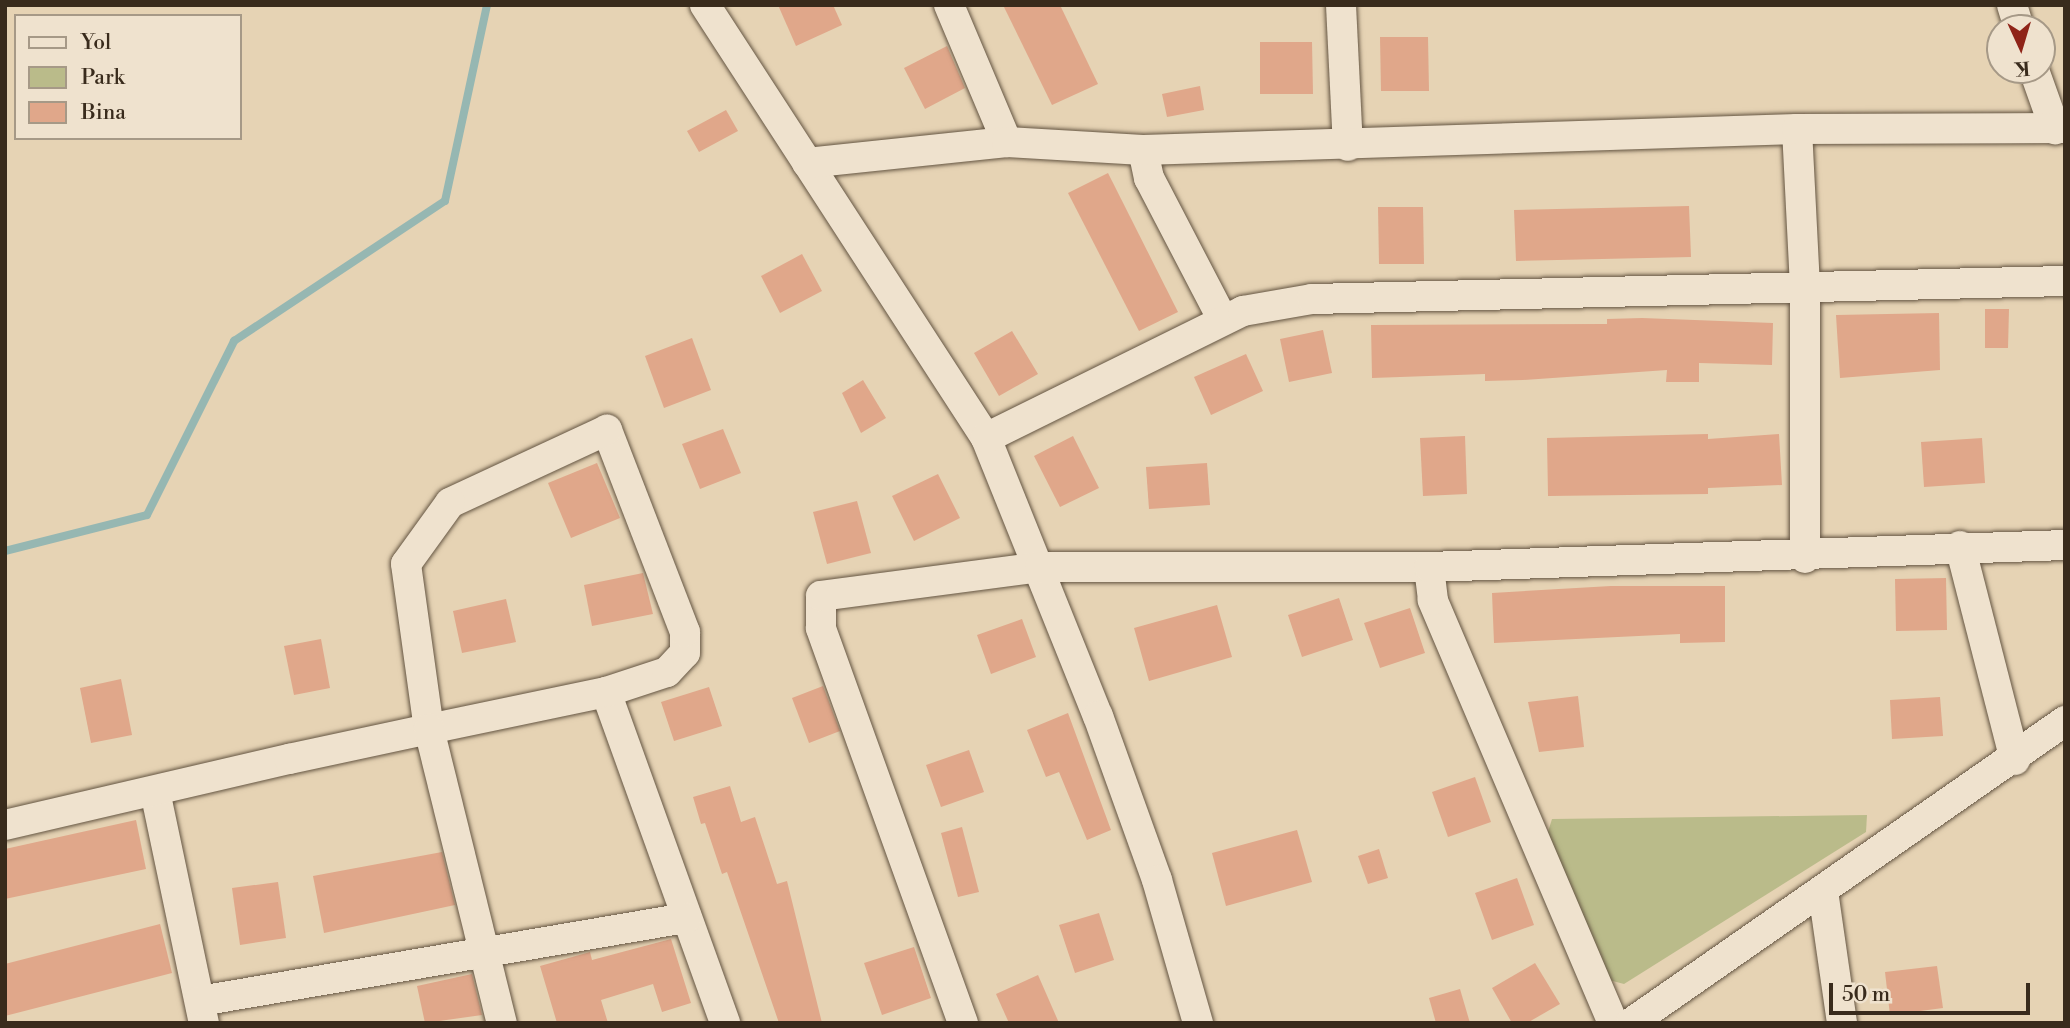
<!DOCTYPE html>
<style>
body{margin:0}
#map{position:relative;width:2070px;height:1028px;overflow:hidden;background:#e6d3b4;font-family:"Libre Bodoni",serif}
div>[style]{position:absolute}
.green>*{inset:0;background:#babb8a}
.stream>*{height:8px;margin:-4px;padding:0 4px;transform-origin:4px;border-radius:4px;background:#96b7b2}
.building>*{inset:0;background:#e0a78a}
.roads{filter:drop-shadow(0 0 2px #645542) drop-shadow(0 0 2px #645542)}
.minor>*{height:30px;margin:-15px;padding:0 15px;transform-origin:15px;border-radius:15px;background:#efe2ce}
span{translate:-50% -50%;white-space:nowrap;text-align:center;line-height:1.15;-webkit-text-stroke:7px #efe2ce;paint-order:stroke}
.frame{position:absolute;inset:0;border:7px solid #392b1c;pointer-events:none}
.legend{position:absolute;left:14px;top:14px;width:228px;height:126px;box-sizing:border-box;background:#efe2ce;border:2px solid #a69987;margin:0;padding:9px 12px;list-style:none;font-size:21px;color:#392b1c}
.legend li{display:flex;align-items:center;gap:14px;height:35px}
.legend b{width:35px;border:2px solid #a69987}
.north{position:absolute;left:1986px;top:14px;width:70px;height:70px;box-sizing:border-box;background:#efe2ce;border:2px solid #a69987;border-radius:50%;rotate:176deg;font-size:19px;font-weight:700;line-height:28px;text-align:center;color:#392b1c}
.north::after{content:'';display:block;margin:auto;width:24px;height:32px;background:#8f2418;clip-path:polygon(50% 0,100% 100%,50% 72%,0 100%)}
.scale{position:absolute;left:1829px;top:983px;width:201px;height:32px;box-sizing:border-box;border:4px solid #392b1c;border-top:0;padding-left:9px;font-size:21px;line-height:24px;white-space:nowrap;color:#392b1c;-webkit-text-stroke:5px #efe2ce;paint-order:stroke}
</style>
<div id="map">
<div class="green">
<div style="clip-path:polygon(1867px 815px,1866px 832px,1624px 984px,1609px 980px,1547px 835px,1552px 819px)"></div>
</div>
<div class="stream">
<div style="left:5px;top:551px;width:146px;rotate:-14.2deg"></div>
<div style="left:147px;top:515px;width:195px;rotate:-63.4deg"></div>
<div style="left:234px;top:341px;width:253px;rotate:-33.6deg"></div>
<div style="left:445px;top:201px;width:200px;rotate:-77.9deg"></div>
</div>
<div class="building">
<div style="clip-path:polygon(778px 5px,833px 5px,842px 25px,796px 46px)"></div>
<div style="clip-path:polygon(1003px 5px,1060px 5px,1098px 84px,1052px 105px)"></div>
<div style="clip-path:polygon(1380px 37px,1428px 37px,1429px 91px,1381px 91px)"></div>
<div style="clip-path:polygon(1260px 42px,1312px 42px,1313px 94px,1260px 94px)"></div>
<div style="clip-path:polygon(947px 46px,965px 88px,925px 109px,904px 68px)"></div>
<div style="clip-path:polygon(1200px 86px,1204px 110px,1167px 117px,1162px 94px)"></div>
<div style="clip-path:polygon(726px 110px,738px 131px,699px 152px,687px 131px)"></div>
<div style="clip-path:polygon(1108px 173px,1178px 312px,1139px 331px,1068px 193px)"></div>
<div style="clip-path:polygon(1689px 206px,1691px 257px,1516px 261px,1514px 210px)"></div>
<div style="clip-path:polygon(1378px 207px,1423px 207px,1424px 264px,1379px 264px)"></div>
<div style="clip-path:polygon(802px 254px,822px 291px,780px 313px,761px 276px)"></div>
<div style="clip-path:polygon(1985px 309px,2009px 309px,2008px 348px,1985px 348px)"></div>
<div style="clip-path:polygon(1939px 313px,1940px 370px,1840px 378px,1836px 315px)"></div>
<div style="clip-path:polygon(1642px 318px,1773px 323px,1772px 365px,1699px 363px,1699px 382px,1666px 382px,1667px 370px,1523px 380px,1485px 381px,1485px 374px,1372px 378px,1371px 325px,1607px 324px,1607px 319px)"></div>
<div style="clip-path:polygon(1323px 330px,1332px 373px,1289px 382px,1280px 339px)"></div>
<div style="clip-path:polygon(1012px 331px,1038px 374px,999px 396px,974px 353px)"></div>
<div style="clip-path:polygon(692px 338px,711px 390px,664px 408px,645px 356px)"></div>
<div style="clip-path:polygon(1246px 354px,1263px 391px,1211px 415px,1194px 377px)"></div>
<div style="clip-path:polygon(863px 380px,886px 418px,861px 433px,842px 393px)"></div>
<div style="clip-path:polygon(723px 429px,741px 473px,700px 489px,682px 444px)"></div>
<div style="clip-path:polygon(1708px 434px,1708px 439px,1779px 434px,1782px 485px,1708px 488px,1708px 494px,1548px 496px,1547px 438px)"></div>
<div style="clip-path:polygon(1073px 436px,1099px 488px,1060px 507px,1034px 456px)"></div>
<div style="clip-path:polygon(1465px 436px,1467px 494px,1423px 496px,1420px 438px)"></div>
<div style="clip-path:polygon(1982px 438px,1985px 483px,1924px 487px,1921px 442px)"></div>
<div style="clip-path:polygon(597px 463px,620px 518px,571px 538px,548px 483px)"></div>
<div style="clip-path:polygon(1207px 463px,1210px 505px,1149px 509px,1146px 467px)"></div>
<div style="clip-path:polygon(938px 474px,960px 518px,914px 541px,892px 496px)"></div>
<div style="clip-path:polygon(857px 501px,871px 553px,827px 564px,813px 512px)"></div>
<div style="clip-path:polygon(643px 573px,653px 614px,592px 626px,584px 585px)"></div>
<div style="clip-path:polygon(1946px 578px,1947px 630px,1896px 631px,1895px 579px)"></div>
<div style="clip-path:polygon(1611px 586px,1725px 586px,1725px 642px,1680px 643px,1680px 634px,1494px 643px,1492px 593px)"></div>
<div style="clip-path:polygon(1339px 598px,1353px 640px,1302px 657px,1288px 615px)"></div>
<div style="clip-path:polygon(506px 599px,516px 642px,462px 653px,453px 611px)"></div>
<div style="clip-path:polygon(1217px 605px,1232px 657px,1149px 681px,1134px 628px)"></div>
<div style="clip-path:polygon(1410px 608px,1425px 653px,1380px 668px,1364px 623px)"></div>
<div style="clip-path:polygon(1022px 619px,1036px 657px,991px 674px,977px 635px)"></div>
<div style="clip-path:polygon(321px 639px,330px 688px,294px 695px,284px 646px)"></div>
<div style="clip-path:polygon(121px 679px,132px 735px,91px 743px,80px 688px)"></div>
<div style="clip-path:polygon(823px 686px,840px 731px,809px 743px,792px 698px)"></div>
<div style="clip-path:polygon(709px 687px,722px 726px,674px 741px,661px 702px)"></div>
<div style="clip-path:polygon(1578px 696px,1584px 747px,1539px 752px,1528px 702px)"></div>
<div style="clip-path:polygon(1940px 697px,1943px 736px,1892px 739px,1890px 700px)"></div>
<div style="clip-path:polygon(1068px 713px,1111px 830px,1087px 840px,1059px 772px,1046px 777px,1027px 730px)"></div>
<div style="clip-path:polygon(969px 750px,984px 792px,941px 807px,926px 765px)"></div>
<div style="clip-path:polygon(1475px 777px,1491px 822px,1448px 837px,1432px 792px)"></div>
<div style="clip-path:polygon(730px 786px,741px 822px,755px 817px,777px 884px,787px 881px,822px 1023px,779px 1023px,727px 872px,722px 874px,705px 823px,701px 824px,693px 797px)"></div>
<div style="clip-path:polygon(136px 820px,146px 869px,5px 899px,5px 849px)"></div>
<div style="clip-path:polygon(962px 827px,979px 892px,958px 897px,941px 833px)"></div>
<div style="clip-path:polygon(1297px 830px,1312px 882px,1226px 906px,1212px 853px)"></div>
<div style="clip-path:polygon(1379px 849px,1388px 878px,1368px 884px,1358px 856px)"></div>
<div style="clip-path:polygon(442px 852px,455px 905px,324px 933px,313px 876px)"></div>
<div style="clip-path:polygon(1517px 878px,1534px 925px,1492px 940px,1475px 893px)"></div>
<div style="clip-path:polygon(278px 882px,286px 938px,240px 945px,232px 888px)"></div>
<div style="clip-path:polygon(1099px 913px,1114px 960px,1075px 973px,1059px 925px)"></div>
<div style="clip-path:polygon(160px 924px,172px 973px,5px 1016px,5px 964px)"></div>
<div style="clip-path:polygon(671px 939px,691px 1003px,662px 1012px,653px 984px,601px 1000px,608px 1023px,557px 1023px,540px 966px,590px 952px,592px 960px)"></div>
<div style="clip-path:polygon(914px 947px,931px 998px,882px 1015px,864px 963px)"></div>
<div style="clip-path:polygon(1535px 963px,1560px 1004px,1527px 1023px,1512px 1023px,1492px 988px)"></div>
<div style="clip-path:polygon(1937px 966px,1943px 1008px,1890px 1015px,1885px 972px)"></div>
<div style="clip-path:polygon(472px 974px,482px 1015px,425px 1023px,417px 986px)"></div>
<div style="clip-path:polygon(1038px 975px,1059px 1023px,1009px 1023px,996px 994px)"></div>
<div style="clip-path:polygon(1460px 989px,1470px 1023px,1436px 1023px,1429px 998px)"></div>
</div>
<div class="roads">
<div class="minor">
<div style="left:705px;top:5px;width:516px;rotate:57.02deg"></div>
<div style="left:986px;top:438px;width:300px;rotate:68.1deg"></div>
<div style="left:1098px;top:716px;width:174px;rotate:70.2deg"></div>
<div style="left:1157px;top:880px;width:149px;rotate:74deg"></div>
<div style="left:949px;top:5px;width:149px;rotate:67.1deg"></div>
<div style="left:1341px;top:5px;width:141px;rotate:87.2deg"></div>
<div style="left:2012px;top:5px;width:24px;rotate:73deg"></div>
<div style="left:2034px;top:70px;width:63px;rotate:70.4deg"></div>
<div style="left:1797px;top:129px;width:159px;rotate:87.1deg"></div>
<div style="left:1805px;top:288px;width:270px;rotate:90deg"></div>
<div style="left:1143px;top:150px;width:29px;rotate:78deg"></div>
<div style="left:1149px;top:178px;width:160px;rotate:62.5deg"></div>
<div style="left:807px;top:163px;width:201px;rotate:-6deg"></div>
<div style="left:1007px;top:142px;width:136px;rotate:3.4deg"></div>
<div style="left:1143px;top:150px;width:654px;rotate:-1.84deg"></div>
<div style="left:1797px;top:129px;width:268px;rotate:-0.2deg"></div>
<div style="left:986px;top:438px;width:287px;rotate:-26.3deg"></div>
<div style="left:1243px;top:311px;width:70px;rotate:-9.9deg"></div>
<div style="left:1312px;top:299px;width:753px;rotate:-1.37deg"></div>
<div style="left:1960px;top:546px;width:221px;rotate:75.6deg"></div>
<div style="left:606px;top:692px;width:352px;rotate:70.2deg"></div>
<div style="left:155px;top:791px;width:237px;rotate:78.1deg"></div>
<div style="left:5px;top:825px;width:292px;rotate:-13.1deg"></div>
<div style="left:289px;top:759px;width:143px;rotate:-12.1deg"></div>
<div style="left:429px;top:729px;width:181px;rotate:-11.8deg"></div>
<div style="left:606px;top:692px;width:64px;rotate:-18.2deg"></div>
<div style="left:667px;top:672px;width:26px;rotate:-47deg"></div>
<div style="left:685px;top:653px;width:21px;rotate:-90deg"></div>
<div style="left:685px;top:632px;width:217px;rotate:-111.1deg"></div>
<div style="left:607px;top:430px;width:173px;rotate:155.1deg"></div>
<div style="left:450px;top:503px;width:75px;rotate:125.8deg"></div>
<div style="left:406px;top:564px;width:167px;rotate:82.1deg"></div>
<div style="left:429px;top:729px;width:303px;rotate:76.1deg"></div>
<div style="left:1823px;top:891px;width:133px;rotate:81.8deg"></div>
<div style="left:200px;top:1001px;width:494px;rotate:-9.7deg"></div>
<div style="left:963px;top:1023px;width:420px;rotate:-109.8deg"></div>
<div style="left:821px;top:628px;width:32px;rotate:-90deg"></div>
<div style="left:821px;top:596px;width:221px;rotate:-7.5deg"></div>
<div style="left:1040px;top:567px;width:389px"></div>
<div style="left:1613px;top:1023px;width:460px;rotate:-113.1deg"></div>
<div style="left:1433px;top:600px;width:33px;rotate:-97deg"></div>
<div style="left:1429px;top:567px;width:636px;rotate:-1.98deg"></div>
<div style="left:1631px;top:1023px;width:529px;rotate:-34.83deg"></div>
</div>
</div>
<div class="frame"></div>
<ul class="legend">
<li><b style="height:9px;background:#efe2ce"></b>Yol</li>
<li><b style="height:19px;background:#babb8a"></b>Park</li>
<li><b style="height:19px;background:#e0a78a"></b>Bina</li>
</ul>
<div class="north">K</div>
<div class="scale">50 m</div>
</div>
